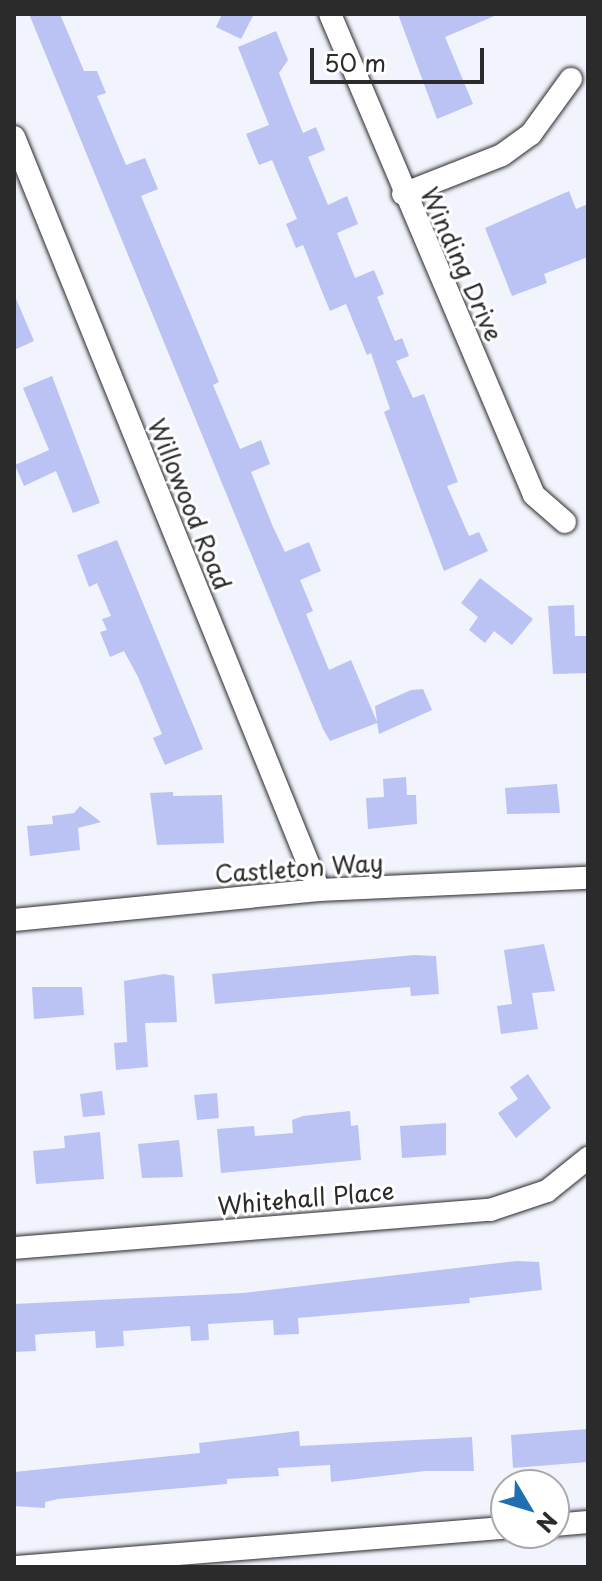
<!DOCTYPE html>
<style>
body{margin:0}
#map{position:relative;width:602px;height:1581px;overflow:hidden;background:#f1f3fd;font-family:"Playpen Sans",sans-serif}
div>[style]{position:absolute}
.building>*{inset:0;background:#bbc3f4}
.roads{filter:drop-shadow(0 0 2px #2b2b2b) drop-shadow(0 0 2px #2b2b2b)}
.minor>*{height:22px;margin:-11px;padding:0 11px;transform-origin:11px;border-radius:11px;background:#fff}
span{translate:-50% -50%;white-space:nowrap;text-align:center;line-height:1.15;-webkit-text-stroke:6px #fff;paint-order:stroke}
.street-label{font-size:24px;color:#2b2b2b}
.frame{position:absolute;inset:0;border:16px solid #2b2b2b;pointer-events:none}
.north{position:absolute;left:490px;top:1469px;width:80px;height:80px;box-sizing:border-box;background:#fff;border:2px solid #aaa;border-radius:50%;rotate:128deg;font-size:22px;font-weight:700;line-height:32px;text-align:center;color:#2b2b2b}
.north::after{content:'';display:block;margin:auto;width:28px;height:36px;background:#1f6fb2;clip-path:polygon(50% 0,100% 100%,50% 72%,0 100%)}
.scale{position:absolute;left:310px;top:48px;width:174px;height:36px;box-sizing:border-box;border:4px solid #2b2b2b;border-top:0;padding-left:10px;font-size:24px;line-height:28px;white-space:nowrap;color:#2b2b2b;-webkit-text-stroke:6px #fff;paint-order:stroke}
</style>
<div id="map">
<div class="building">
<div style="clip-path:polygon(29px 14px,60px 14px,84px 71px,97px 71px,106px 93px,97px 96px,126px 165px,145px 158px,158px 189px,141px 196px,219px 382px,213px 385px,240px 449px,261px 440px,270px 464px,251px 472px,273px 527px,285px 552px,309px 542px,321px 571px,300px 580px,313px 611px,306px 614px,329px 670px,351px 660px,377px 722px,375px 706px,411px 690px,423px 689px,432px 710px,379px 734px,377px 723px,330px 741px,323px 729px)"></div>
<div style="clip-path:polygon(222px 14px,254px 14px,241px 39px,216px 27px)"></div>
<div style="clip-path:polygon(398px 14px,499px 14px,445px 37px,473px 104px,437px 119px)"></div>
<div style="clip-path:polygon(276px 31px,288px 60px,279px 73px,293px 109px,303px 133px,316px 127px,325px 150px,308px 157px,328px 205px,347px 196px,358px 224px,337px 233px,355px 278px,374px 270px,384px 294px,377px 297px,395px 341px,402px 338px,409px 356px,396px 361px,413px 398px,424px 394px,458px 482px,447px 486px,469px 536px,479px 532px,488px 551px,444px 571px,384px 412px,390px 409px,371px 353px,367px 355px,346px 304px,330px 311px,303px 245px,296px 248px,286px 224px,297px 219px,272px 160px,259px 165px,246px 134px,269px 125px,238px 47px)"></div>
<div style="clip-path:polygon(569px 191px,576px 209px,588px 204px,588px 257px,544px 274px,547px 283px,512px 296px,485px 228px)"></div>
<div style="clip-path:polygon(14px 294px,34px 341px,14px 350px)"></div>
<div style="clip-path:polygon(52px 376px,100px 503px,73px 513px,56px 471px,24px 486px,15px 465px,49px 450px,23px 388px)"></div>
<div style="clip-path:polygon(117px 540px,203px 749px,165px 765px,153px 738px,162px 734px,138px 677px,124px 651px,110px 657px,100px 632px,107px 630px,102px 619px,111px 616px,97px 583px,89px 587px,77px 555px)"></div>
<div style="clip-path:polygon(480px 578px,533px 619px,512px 645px,494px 631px,485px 643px,469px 630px,478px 617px,461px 603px)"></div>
<div style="clip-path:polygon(574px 605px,575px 636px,588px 636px,588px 673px,553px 674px,548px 606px)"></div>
<div style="clip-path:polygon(406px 777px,407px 795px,416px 795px,417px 824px,368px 829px,366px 798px,384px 797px,383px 779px)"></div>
<div style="clip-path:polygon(557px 784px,560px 813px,507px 814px,505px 788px)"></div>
<div style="clip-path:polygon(173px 792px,173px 796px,222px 795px,224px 843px,157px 845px,150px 793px)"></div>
<div style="clip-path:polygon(80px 806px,101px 822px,78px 828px,80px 850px,30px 856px,27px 826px,53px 824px,52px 816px,74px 813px)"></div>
<div style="clip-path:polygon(544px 944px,555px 991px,532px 993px,538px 1029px,501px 1034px,497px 1006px,512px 1004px,504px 950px)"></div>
<div style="clip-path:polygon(414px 955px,436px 956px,439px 994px,411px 996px,410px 987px,215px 1004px,212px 974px)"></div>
<div style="clip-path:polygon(164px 974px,174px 976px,177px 1022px,145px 1023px,148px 1067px,116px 1070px,114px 1043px,127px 1042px,124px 981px)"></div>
<div style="clip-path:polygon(32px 987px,82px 987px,84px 1015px,34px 1019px)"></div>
<div style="clip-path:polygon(528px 1074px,551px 1108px,516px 1138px,498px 1113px,518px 1099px,510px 1087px)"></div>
<div style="clip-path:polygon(102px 1091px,105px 1115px,83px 1117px,80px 1094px)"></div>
<div style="clip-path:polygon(217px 1093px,219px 1118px,197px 1120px,194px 1095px)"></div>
<div style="clip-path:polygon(350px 1111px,351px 1126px,358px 1125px,361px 1160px,221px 1173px,217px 1129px,254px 1126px,255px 1136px,293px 1133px,292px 1120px,303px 1116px)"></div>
<div style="clip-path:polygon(446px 1123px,446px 1155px,402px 1158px,400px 1126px)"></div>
<div style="clip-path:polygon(100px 1132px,104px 1179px,36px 1184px,33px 1151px,65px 1148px,64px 1136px)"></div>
<div style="clip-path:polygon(179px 1140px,183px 1177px,142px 1178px,138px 1144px)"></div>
<div style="clip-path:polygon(517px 1261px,539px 1262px,542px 1290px,469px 1298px,470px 1303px,298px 1318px,299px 1334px,274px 1335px,273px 1320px,208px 1324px,209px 1340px,191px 1341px,190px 1326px,123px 1331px,124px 1346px,96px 1348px,95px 1331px,41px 1334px,35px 1335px,36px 1351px,14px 1352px,14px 1304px,243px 1293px)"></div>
<div style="clip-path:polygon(588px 1429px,588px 1462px,513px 1468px,511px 1435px)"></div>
<div style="clip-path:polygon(299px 1431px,300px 1446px,472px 1437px,474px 1471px,425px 1471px,331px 1482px,330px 1465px,278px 1468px,279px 1476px,227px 1479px,227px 1484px,58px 1499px,45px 1502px,45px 1508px,14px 1506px,14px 1472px,200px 1453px,199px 1443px)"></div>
</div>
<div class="roads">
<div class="minor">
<div style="left:330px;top:14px;width:522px;rotate:67.02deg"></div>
<div style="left:534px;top:495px;width:41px;rotate:41.1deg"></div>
<div style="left:14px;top:137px;width:812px;rotate:67.95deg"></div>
<div style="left:403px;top:194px;width:106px;rotate:-21.5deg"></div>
<div style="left:502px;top:155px;width:36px;rotate:-36deg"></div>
<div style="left:531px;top:134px;width:68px;rotate:-54deg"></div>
<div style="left:14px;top:920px;width:306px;rotate:-5.6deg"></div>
<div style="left:319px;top:890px;width:269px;rotate:-2.6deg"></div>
<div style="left:14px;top:1248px;width:478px;rotate:-4.6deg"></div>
<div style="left:490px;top:1210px;width:60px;rotate:-18.4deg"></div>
<div style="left:547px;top:1191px;width:53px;rotate:-38.8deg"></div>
<div style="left:554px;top:1525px;width:34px;rotate:-5deg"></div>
<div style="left:17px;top:1567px;width:491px;rotate:-4.6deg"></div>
</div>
</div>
<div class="street-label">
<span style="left:462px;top:264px;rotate:66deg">Winding Drive</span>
<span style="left:190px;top:504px;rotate:68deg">Willowood Road</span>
<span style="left:299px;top:868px;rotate:-4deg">Castleton Way</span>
<span style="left:306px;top:1198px;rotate:-5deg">Whitehall Place</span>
</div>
<div class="frame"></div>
<div class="north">N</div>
<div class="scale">50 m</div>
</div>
